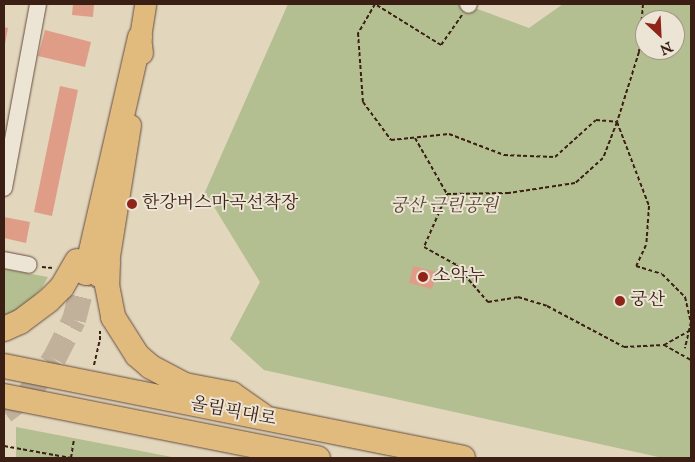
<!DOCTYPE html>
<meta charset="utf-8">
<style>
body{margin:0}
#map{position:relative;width:695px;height:462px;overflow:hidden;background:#e2d6bd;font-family:"IM FELL English","Noto Serif KR",serif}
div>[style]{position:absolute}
.green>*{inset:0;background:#b3be91}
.building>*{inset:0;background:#df9d87}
.highway-tunnel>*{height:24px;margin-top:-12px;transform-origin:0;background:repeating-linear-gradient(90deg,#c1b19b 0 24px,transparent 0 36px)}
.path>*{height:2px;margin-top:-1px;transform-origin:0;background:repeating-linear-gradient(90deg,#3c1f14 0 4px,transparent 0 6.5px)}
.roads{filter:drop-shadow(0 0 1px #664d3e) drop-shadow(0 0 1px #664d3e)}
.minor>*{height:16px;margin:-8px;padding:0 8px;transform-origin:8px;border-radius:8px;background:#ece4d4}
.major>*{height:21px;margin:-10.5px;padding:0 10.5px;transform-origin:10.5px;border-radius:10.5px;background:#e1bb7e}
.highway>*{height:24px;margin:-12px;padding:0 12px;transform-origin:12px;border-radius:12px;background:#e1bb7e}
.dots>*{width:14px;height:14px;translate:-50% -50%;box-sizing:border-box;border:2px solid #ece4d4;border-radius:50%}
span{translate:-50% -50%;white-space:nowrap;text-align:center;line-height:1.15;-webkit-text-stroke:4px #ece4d4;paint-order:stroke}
.poi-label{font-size:18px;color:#3c1f14}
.left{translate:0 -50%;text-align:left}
.park-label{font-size:18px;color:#5a4733;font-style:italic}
.street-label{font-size:18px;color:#3c1f14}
.frame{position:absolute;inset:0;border:5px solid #3c1f14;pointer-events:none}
.north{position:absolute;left:635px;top:10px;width:50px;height:50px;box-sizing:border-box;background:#ece4d4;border:1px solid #a69587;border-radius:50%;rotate:155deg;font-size:14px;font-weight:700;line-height:20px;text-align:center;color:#3c1f14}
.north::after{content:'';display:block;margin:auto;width:18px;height:22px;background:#8f2418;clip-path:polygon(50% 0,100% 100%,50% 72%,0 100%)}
</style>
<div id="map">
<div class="green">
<div style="clip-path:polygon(evenodd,288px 4px,464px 4px,529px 28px,563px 4px,691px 4px,691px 458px,663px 458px,264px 370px,230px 339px,260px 282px,205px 192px,288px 4px,645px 20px,675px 20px,675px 50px,645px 50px,645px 20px)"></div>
<div style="clip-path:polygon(4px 269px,48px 277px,42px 288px,25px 305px,4px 317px)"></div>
<div style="clip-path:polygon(16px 427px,177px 458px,16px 458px)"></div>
</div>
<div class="building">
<div style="clip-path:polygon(73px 4px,94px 4px,93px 17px,72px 15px)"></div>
<div style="clip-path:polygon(4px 27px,8px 28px,5px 44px,4px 44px)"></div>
<div style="clip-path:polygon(45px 30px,91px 42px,85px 67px,38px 56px)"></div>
<div style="clip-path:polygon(60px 86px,78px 90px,52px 216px,34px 212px)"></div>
<div style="clip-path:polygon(4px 217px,30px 222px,26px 243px,4px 238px)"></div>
<div style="clip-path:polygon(413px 266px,437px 272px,432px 289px,409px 283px)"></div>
</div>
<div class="highway-tunnel">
<div style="left:4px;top:412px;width:31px;rotate:-37deg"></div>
<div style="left:29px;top:393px;width:42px;rotate:-53.7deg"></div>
<div style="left:54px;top:359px;width:44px;rotate:-62.9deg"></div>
<div style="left:74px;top:320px;width:49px;rotate:-75.7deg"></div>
</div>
<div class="path">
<div style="left:643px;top:4px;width:48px;rotate:94.8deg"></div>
<div style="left:639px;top:52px;width:73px;rotate:107.4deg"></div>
<div style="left:617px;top:122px;width:39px;rotate:111deg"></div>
<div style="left:603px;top:158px;width:38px;rotate:138deg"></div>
<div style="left:575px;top:183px;width:67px;rotate:171.4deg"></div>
<div style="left:509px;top:193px;width:62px;rotate:179.1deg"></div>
<div style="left:447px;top:194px;width:58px;rotate:113.5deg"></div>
<div style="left:424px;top:247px;width:37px;rotate:29deg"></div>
<div style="left:456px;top:265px;width:49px;rotate:49.1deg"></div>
<div style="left:488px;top:302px;width:30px;rotate:-9deg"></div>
<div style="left:518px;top:297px;width:30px;rotate:17deg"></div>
<div style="left:547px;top:306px;width:87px;rotate:28deg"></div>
<div style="left:624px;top:347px;width:40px;rotate:-2.9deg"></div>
<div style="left:664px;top:345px;width:29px;rotate:-29deg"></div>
<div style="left:462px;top:15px;width:37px;rotate:125deg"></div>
<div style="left:441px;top:45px;width:78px;rotate:-148.2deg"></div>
<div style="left:375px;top:4px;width:34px;rotate:120deg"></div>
<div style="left:358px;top:33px;width:69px;rotate:85.9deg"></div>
<div style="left:363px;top:102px;width:47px;rotate:53.6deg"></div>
<div style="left:391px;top:140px;width:58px;rotate:-5.9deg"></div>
<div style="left:449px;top:134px;width:59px;rotate:20.9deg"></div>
<div style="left:504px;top:155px;width:51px;rotate:2.2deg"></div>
<div style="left:555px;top:157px;width:55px;rotate:-42.1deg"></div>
<div style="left:596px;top:120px;width:21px;rotate:5deg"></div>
<div style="left:617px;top:122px;width:90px;rotate:69.1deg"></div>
<div style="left:649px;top:206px;width:39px;rotate:94deg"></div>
<div style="left:646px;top:245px;width:23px;rotate:115deg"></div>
<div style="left:636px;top:266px;width:27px;rotate:17deg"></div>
<div style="left:662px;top:274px;width:33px;rotate:45deg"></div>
<div style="left:685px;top:297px;width:26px;rotate:77deg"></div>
<div style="left:691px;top:322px;width:27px;rotate:103deg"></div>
<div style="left:415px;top:138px;width:64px;rotate:60.3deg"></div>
<div style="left:42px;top:267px;width:11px;rotate:5deg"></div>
<div style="left:664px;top:345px;width:31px;rotate:29deg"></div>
<div style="left:94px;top:365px;width:26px;rotate:-77deg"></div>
<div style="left:100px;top:340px;width:9px;rotate:-90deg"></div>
<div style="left:4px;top:446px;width:68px;rotate:10.2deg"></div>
<div style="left:71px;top:458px;width:19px;rotate:-81deg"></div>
</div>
<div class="roads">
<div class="minor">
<div style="left:468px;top:4px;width:1px;rotate:45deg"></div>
<div style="left:4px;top:188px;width:187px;rotate:-79.5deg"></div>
<div style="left:4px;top:260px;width:25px;rotate:11deg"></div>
</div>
<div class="major">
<div style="left:142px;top:53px;width:16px;rotate:-97deg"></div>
<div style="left:140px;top:37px;width:33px;rotate:-81deg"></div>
<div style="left:98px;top:276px;width:17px;rotate:-54deg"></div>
<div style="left:108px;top:262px;width:139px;rotate:-80.9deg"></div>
</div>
<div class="highway">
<div style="left:108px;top:262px;width:23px;rotate:92deg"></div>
<div style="left:107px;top:285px;width:33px;rotate:79deg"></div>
<div style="left:113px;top:317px;width:45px;rotate:57.7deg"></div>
<div style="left:137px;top:355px;width:18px;rotate:41deg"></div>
<div style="left:151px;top:367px;width:38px;rotate:28deg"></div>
<div style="left:185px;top:385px;width:48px;rotate:10.8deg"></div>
<div style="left:232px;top:394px;width:37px;rotate:35deg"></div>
<div style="left:86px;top:273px;width:242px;rotate:-77.1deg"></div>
<div style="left:4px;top:329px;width:17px;rotate:-24deg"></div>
<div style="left:20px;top:322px;width:36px;rotate:-37deg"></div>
<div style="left:49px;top:300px;width:18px;rotate:-45deg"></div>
<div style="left:62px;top:287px;width:30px;rotate:-60deg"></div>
<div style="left:4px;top:366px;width:468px;rotate:11.3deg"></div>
<div style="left:4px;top:396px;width:320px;rotate:11.2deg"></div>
</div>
</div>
<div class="dots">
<div style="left:132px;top:204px;background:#8f2418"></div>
<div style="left:423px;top:277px;background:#8f2418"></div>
<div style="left:620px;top:301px;background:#8f2418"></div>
</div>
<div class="poi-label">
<span class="left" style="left:142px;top:204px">한강버스마곡선착장</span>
<span class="left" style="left:433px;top:277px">소악누</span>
<span class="left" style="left:630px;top:301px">궁산</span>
</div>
<div class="park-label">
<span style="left:444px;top:207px">궁산 근린공원</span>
</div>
<div class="street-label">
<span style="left:233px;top:413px;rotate:11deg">올림픽대로</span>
</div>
<div class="frame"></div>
<div class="north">N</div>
</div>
